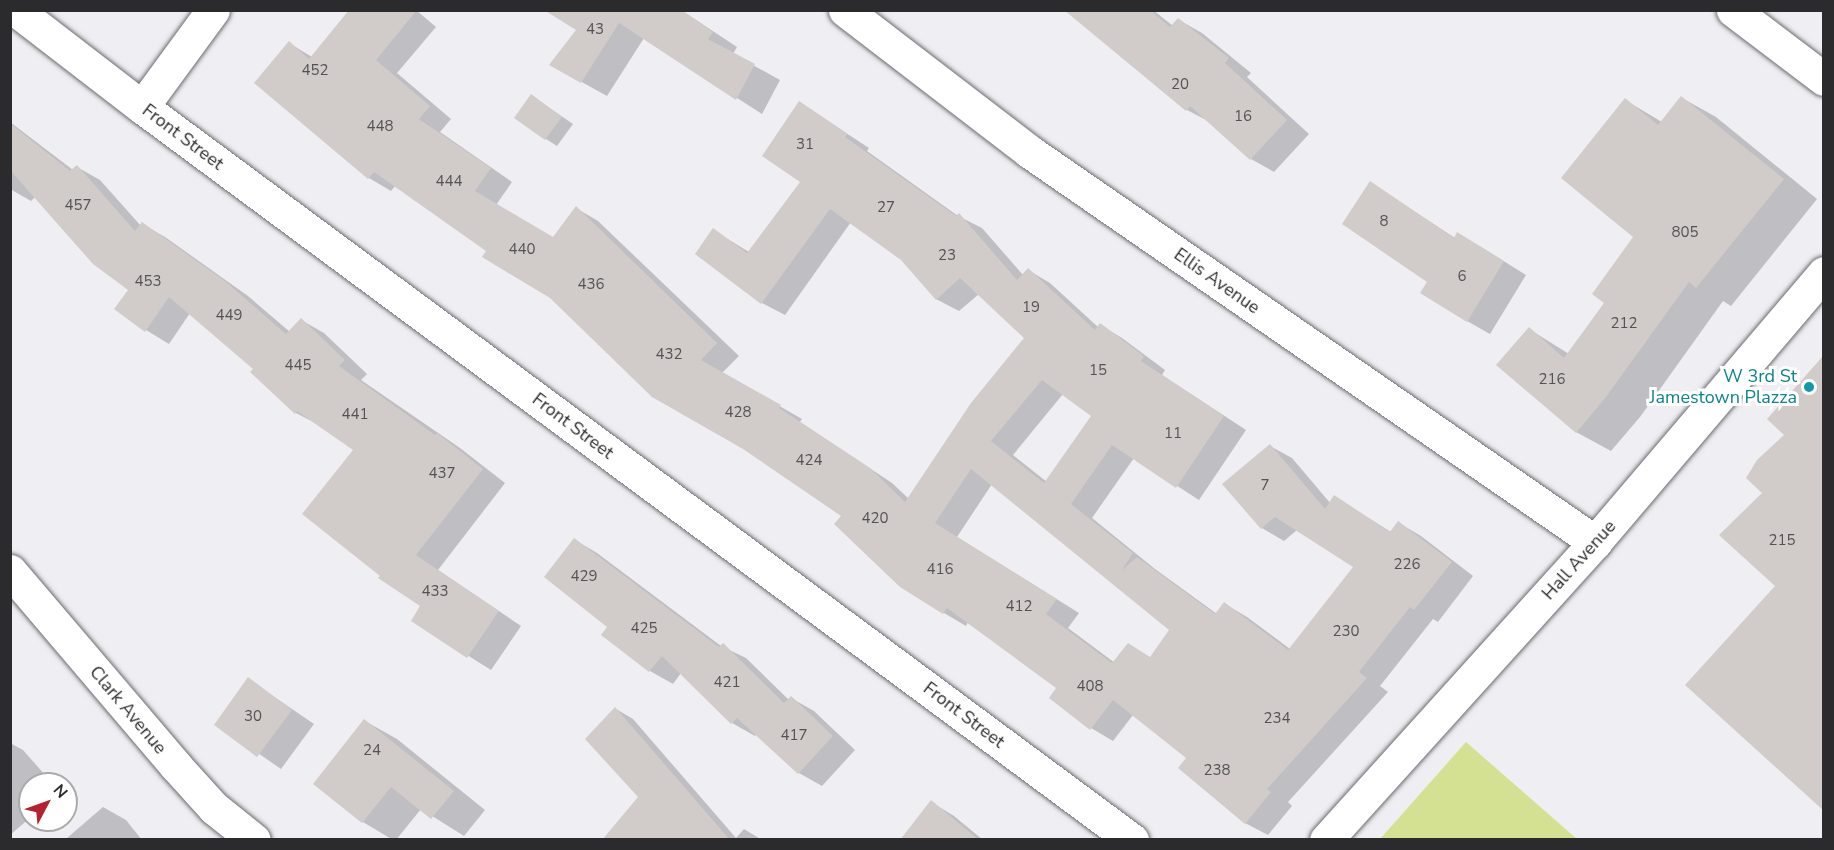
<!DOCTYPE html>
<style>
body{margin:0}
#map{position:relative;width:1834px;height:850px;overflow:hidden;background:#efeef3;font-family:"Nunito Sans",sans-serif}
div>[style]{position:absolute}
.green>*{inset:0;background:#d4e192}
.shadow>*{inset:0;background:#0003}
.building>*{inset:0;background:#d1cbc9}
.roads{filter:drop-shadow(0 0 2px #6c6b6f) drop-shadow(0 0 2px #6c6b6f)}
.street>*{height:33px;margin:-16.5px;padding:0 16.5px;transform-origin:16.5px;border-radius:16.5px;background:#fff}
.secondary>*{height:33px;margin:-16.5px;padding:0 16.5px;transform-origin:16.5px;border-radius:16.5px;background:#fff}
.dots>*{width:16px;height:16px;translate:-50% -50%;box-sizing:border-box;border:3px solid #fff;border-radius:50%}
span{translate:-50% -50%;white-space:nowrap;text-align:center;line-height:1.15;-webkit-text-stroke:6px #fff;paint-order:stroke}
.number-label{font-size:15px;color:#545354}
.number-label span{-webkit-text-stroke-width:0}
.street-label{font-size:18px;color:#2b2b2d}
.culture-label{font-size:18px;color:#0d838f}
.right{translate:-100% -50%;text-align:right}
.frame{position:absolute;inset:0;border:12px solid #2b2b2d;pointer-events:none}
.north{position:absolute;left:18px;top:772px;width:60px;height:60px;box-sizing:border-box;background:#fff;border:2px solid #aaaaab;border-radius:50%;rotate:49deg;font-size:16px;font-weight:700;line-height:24px;text-align:center;color:#2b2b2d}
.north::after{content:'';display:block;margin:auto;width:21px;height:27px;background:#b42230;clip-path:polygon(50% 0,100% 100%,50% 72%,0 100%)}
</style>
<div id="map">
<div class="green">
<div style="clip-path:polygon(1466px 742px,1577px 839px,1380px 839px)"></div>
</div>
<div class="shadow">
<div style="clip-path:polygon(evenodd,416px 10px,436px 27px,397px 73px,451px 119px,440px 132px,512px 182px,496px 205px,554px 239px,576px 208px,598px 221px,739px 356px,722px 373px,802px 419px,800px 422px,892px 483px,909px 499px,1026px 338px,979px 294px,959px 311px,936px 299px,902px 259px,851px 222px,785px 315px,762px 303px,697px 253px,713px 230px,749px 252px,802px 182px,800px 103px,869px 148px,867px 151px,958px 216px,982px 228px,1023px 275px,1028px 270px,1050px 283px,1098px 327px,1100px 325px,1122px 338px,1165px 370px,1162px 375px,1246px 430px,1199px 500px,1134px 458px,1092px 518px,1155px 569px,1217px 614px,1225px 604px,1247px 617px,1290px 649px,1355px 567px,1297px 530px,1284px 541px,1262px 528px,1270px 446px,1292px 458px,1331px 504px,1335px 497px,1391px 532px,1399px 523px,1421px 536px,1473px 576px,1438px 622px,1433px 619px,1380px 686px,1388px 692px,1288px 802px,1292px 806px,1268px 835px,1245px 823px,1188px 758px,1133px 715px,1113px 741px,1091px 728px,1058px 688px,968px 622px,966px 626px,944px 613px,843px 516px,488px 251px,395px 186px,391px 191px,369px 178px,289px 43px,312px 57px,416px 10px,1063px 394px,1093px 416px,1047px 482px,1013px 455px,1063px 394px,416px 10px,992px 484px,1171px 630px,1151px 658px,1115px 663px,1068px 628px,1079px 613px,957px 537px,992px 484px)"></div>
<div style="clip-path:polygon(681px 10px,737px 47px,733px 54px,780px 80px,762px 114px,644px 38px,607px 96px,551px 65px,578px 30px)"></div>
<div style="clip-path:polygon(1067px 10px,1153px 10px,1173px 26px,1179px 20px,1202px 33px,1251px 73px,1247px 77px,1309px 134px,1274px 172px,1251px 159px,1210px 122px,1187px 110px)"></div>
<div style="clip-path:polygon(532px 96px,573px 124px,557px 146px,546px 139px)"></div>
<div style="clip-path:polygon(1682px 98px,1716px 117px,1817px 199px,1731px 306px,1723px 301px,1640px 417px,1611px 451px,1576px 432px,1529px 329px,1569px 354px,1606px 302px,1635px 237px,1625px 100px,1662px 122px)"></div>
<div style="clip-path:polygon(10px 122px,73px 170px,77px 167px,100px 180px,141px 226px,142px 224px,165px 237px,248px 296px,290px 332px,301px 320px,324px 333px,367px 374px,361px 380px,460px 448px,505px 483px,438px 570px,521px 626px,491px 670px,413px 621px,422px 606px,355px 450px,319px 425px,296px 413px,255px 369px,190px 313px,169px 344px,146px 330px,130px 289px,36px 196px,31px 201px,10px 189px)"></div>
<div style="clip-path:polygon(1371px 183px,1455px 238px,1481px 247px,1526px 275px,1490px 334px,1467px 321px,1429px 282px)"></div>
<div style="clip-path:polygon(575px 540px,597px 553px,721px 646px,746px 658px,789px 700px,791px 698px,814px 711px,855px 750px,822px 786px,799px 773px,757px 734px,755px 736px,732px 723px,681px 673px,673px 684px,650px 671px,603px 635px,609px 627px)"></div>
<div style="clip-path:polygon(248px 679px,314px 724px,281px 769px,216px 724px)"></div>
<div style="clip-path:polygon(616px 709px,633px 719px,736px 838px,744px 829px,762px 840px,604px 839px,640px 797px)"></div>
<div style="clip-path:polygon(365px 721px,397px 739px,485px 810px,464px 836px,421px 809px,396px 840px,393px 840px,363px 822px,315px 783px)"></div>
<div style="clip-path:polygon(10px 743px,23px 750px,53px 784px,30px 784px,30px 818px,10px 835px)"></div>
<div style="clip-path:polygon(931px 802px,954px 816px,983px 840px,901px 840px)"></div>
<div style="clip-path:polygon(103px 807px,126px 820px,142px 840px,68px 840px,67px 838px)"></div>
</div>
<div class="building">
<div style="clip-path:polygon(evenodd,349px 10px,417px 10px,376px 60px,430px 106px,419px 119px,491px 168px,475px 191px,553px 237px,576px 206px,717px 343px,701px 360px,781px 405px,779px 408px,870px 468px,905px 502px,971px 403px,1024px 338px,960px 278px,936px 300px,901px 260px,830px 209px,761px 304px,695px 254px,713px 228px,747px 253px,800px 182px,762px 156px,799px 101px,848px 134px,845px 137px,956px 216px,959px 213px,1017px 280px,1028px 268px,1095px 330px,1100px 323px,1144px 356px,1141px 361px,1224px 416px,1176px 488px,1112px 445px,1071px 504px,1133px 553px,1122px 570px,1137px 557px,1215px 614px,1224px 602px,1288px 650px,1353px 567px,1275px 517px,1261px 529px,1222px 484px,1270px 444px,1325px 509px,1334px 495px,1390px 532px,1398px 521px,1452px 562px,1414px 610px,1410px 607px,1359px 672px,1367px 678px,1267px 789px,1271px 792px,1245px 824px,1178px 768px,1186px 758px,1113px 700px,1090px 730px,1049px 698px,1056px 688px,947px 608px,943px 614px,900px 587px,834px 524px,841px 516px,743px 449px,652px 397px,550px 298px,482px 257px,486px 251px,374px 172px,368px 179px,254px 83px,289px 41px,309px 59px,349px 10px,1042px 380px,1091px 416px,1044px 483px,991px 441px,1042px 380px,349px 10px,971px 469px,1169px 630px,1150px 657px,1128px 643px,1112px 663px,1046px 614px,1057px 599px,935px 523px,971px 469px)"></div>
<div style="clip-path:polygon(544px 10px,681px 10px,713px 32px,708px 39px,755px 64px,736px 100px,619px 23px,581px 83px,549px 65px,576px 30px)"></div>
<div style="clip-path:polygon(1064px 10px,1150px 10px,1170px 27px,1178px 18px,1229px 58px,1225px 63px,1287px 120px,1250px 160px,1190px 106px,1186px 111px)"></div>
<div style="clip-path:polygon(531px 94px,562px 117px,545px 140px,514px 118px)"></div>
<div style="clip-path:polygon(1681px 96px,1784px 179px,1696px 288px,1689px 282px,1606px 397px,1576px 433px,1496px 365px,1529px 327px,1564px 358px,1604px 303px,1592px 294px,1633px 237px,1561px 178px,1625px 98px,1658px 125px)"></div>
<div style="clip-path:polygon(10px 123px,70px 171px,77px 165px,135px 231px,142px 222px,225px 281px,286px 334px,301px 318px,345px 360px,339px 366px,435px 435px,437px 433px,483px 469px,416px 555px,499px 611px,467px 658px,411px 621px,420px 606px,378px 578px,380px 576px,302px 514px,353px 450px,297px 411px,295px 414px,250px 372px,253px 369px,169px 297px,145px 332px,114px 309px,128px 290px,93px 264px,10px 170px)"></div>
<div style="clip-path:polygon(1370px 181px,1454px 238px,1457px 232px,1504px 261px,1467px 322px,1420px 293px,1427px 282px,1342px 224px)"></div>
<div style="clip-path:polygon(1824px 355px,1824px 811px,1685px 685px,1775px 586px,1719px 535px,1762px 493px,1746px 478px,1757px 460px,1784px 435px,1767px 419px)"></div>
<div style="clip-path:polygon(574px 538px,719px 647px,723px 643px,784px 703px,791px 696px,833px 736px,798px 774px,737px 718px,731px 724px,662px 656px,649px 672px,601px 635px,607px 627px,544px 577px)"></div>
<div style="clip-path:polygon(248px 677px,292px 710px,257px 757px,214px 725px)"></div>
<div style="clip-path:polygon(615px 707px,629px 723px,730px 840px,602px 840px,638px 797px,585px 739px)"></div>
<div style="clip-path:polygon(364px 719px,454px 791px,431px 819px,391px 787px,362px 823px,313px 784px)"></div>
<div style="clip-path:polygon(931px 800px,979px 840px,900px 840px)"></div>
</div>
<div class="roads">
<div class="street">
<div style="left:16px;top:10px;width:159px;rotate:37.6deg"></div>
<div style="left:142px;top:107px;width:1232px;rotate:36.52deg"></div>
<div style="left:845px;top:10px;width:233px;rotate:37.5deg"></div>
<div style="left:1030px;top:152px;width:687px;rotate:34.62deg"></div>
<div style="left:142px;top:107px;width:120px;rotate:-53.8deg"></div>
<div style="left:10px;top:571px;width:255px;rotate:49.6deg"></div>
<div style="left:175px;top:765px;width:58px;rotate:47.8deg"></div>
<div style="left:214px;top:808px;width:51px;rotate:38.7deg"></div>
<div style="left:1326px;top:840px;width:401px;rotate:-47.9deg"></div>
<div style="left:1595px;top:542px;width:353px;rotate:-49.6deg"></div>
</div>
<div class="secondary">
<div style="left:1733px;top:10px;width:114px;rotate:37.2deg"></div>
</div>
</div>
<div class="dots">
<div style="left:1809px;top:387px;background:#0f9aa8"></div>
</div>
<div class="number-label">
<span style="left:595px;top:30px">43</span>
<span style="left:315px;top:71px">452</span>
<span style="left:1180px;top:85px">20</span>
<span style="left:1243px;top:117px">16</span>
<span style="left:380px;top:127px">448</span>
<span style="left:805px;top:145px">31</span>
<span style="left:449px;top:182px">444</span>
<span style="left:78px;top:206px">457</span>
<span style="left:886px;top:208px">27</span>
<span style="left:1384px;top:222px">8</span>
<span style="left:1685px;top:233px">805</span>
<span style="left:522px;top:250px">440</span>
<span style="left:947px;top:256px">23</span>
<span style="left:1462px;top:277px">6</span>
<span style="left:148px;top:282px">453</span>
<span style="left:591px;top:285px">436</span>
<span style="left:1031px;top:308px">19</span>
<span style="left:229px;top:316px">449</span>
<span style="left:1624px;top:324px">212</span>
<span style="left:669px;top:355px">432</span>
<span style="left:298px;top:366px">445</span>
<span style="left:1098px;top:371px">15</span>
<span style="left:1552px;top:380px">216</span>
<span style="left:738px;top:413px">428</span>
<span style="left:355px;top:415px">441</span>
<span style="left:1173px;top:434px">11</span>
<span style="left:809px;top:461px">424</span>
<span style="left:442px;top:474px">437</span>
<span style="left:1265px;top:486px">7</span>
<span style="left:875px;top:519px">420</span>
<span style="left:1782px;top:541px">215</span>
<span style="left:1407px;top:565px">226</span>
<span style="left:940px;top:570px">416</span>
<span style="left:584px;top:577px">429</span>
<span style="left:435px;top:592px">433</span>
<span style="left:1019px;top:607px">412</span>
<span style="left:644px;top:629px">425</span>
<span style="left:1346px;top:632px">230</span>
<span style="left:727px;top:683px">421</span>
<span style="left:1090px;top:687px">408</span>
<span style="left:253px;top:717px">30</span>
<span style="left:1277px;top:719px">234</span>
<span style="left:794px;top:736px">417</span>
<span style="left:372px;top:751px">24</span>
<span style="left:1217px;top:771px">238</span>
</div>
<div class="street-label">
<span style="left:183px;top:137px;rotate:37deg">Front Street</span>
<span style="left:1217px;top:281px;rotate:35deg">Ellis Avenue</span>
<span style="left:573px;top:426px;rotate:37deg">Front Street</span>
<span style="left:1579px;top:560px;rotate:-48deg">Hall Avenue</span>
<span style="left:128px;top:710px;rotate:50deg">Clark Avenue</span>
<span style="left:964px;top:715px;rotate:37deg">Front Street</span>
</div>
<div class="culture-label">
<span class="right" style="left:1797px;top:387px">W 3rd St<br>Jamestown Plazza</span>
</div>
<div class="frame"></div>
<div class="north">N</div>
</div>
